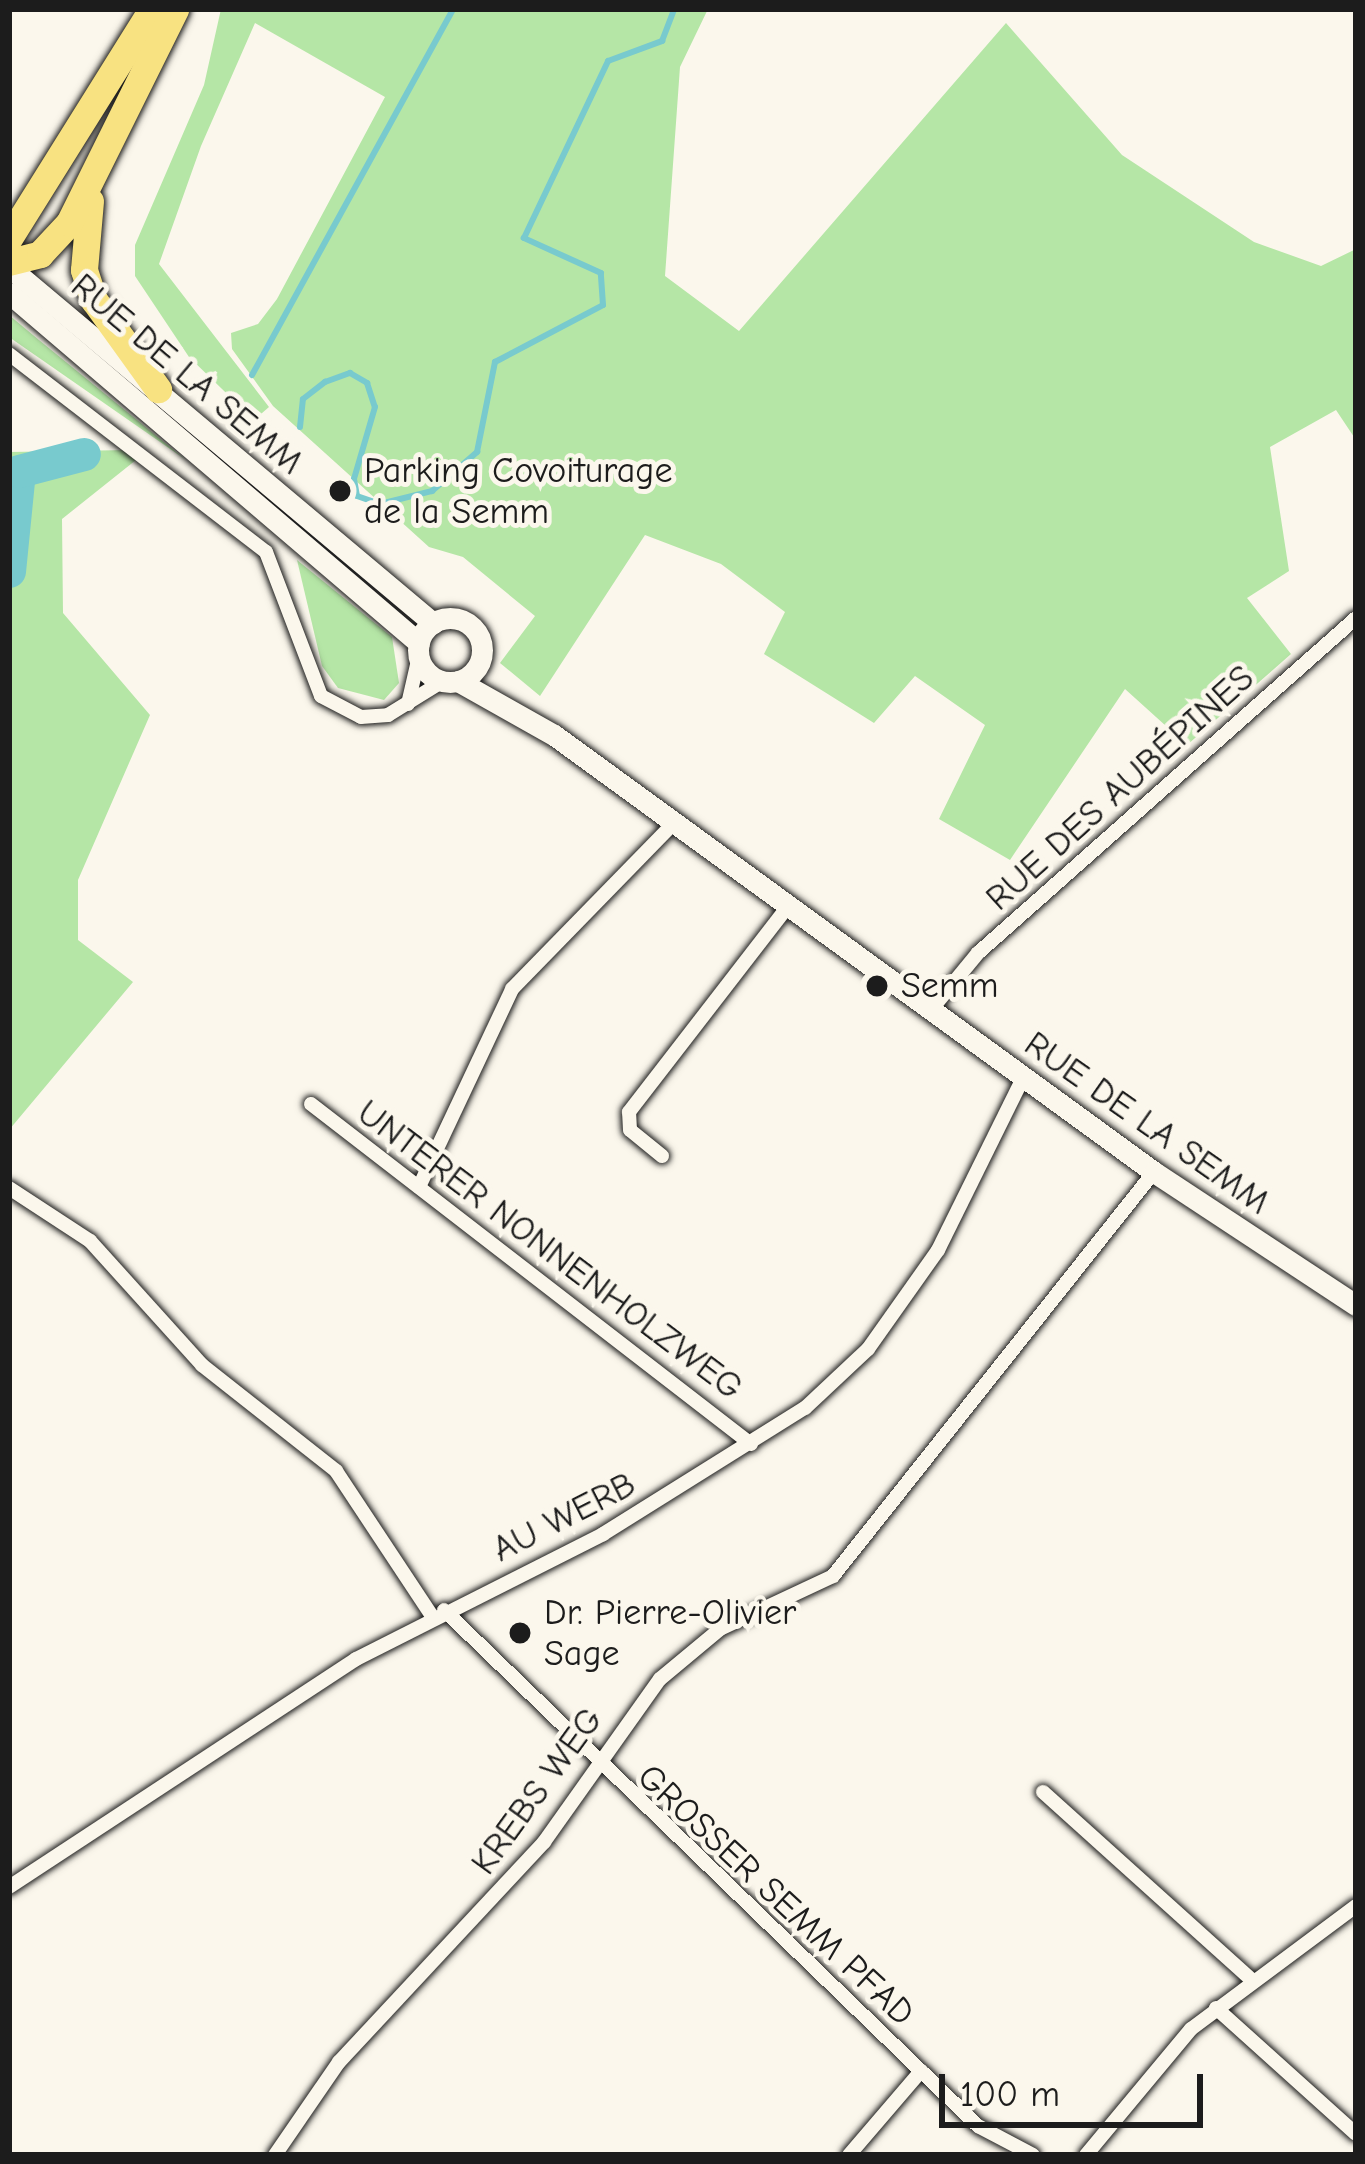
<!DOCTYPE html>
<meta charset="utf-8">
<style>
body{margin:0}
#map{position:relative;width:1365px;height:2164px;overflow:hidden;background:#fbf7ec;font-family:"Comic Neue",sans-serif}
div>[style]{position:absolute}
.green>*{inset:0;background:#b5e6a6}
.stream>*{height:6px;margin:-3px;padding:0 3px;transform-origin:3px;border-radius:3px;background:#78cace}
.river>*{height:33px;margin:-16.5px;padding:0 16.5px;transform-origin:16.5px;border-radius:16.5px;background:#78cace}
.roads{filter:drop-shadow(0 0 3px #1c1c1c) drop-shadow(0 0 3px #1c1c1c)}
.minor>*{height:14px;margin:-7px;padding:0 7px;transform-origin:7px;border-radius:7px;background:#fbf7ec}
.secondary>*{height:21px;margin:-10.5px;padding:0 10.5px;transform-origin:10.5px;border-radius:10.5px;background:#fbf7ec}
.secondary>.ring{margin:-10.5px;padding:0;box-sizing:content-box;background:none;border:21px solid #fbf7ec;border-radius:50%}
.motorway>*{height:27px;margin:-13.5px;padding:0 13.5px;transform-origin:13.5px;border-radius:13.5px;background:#f8e281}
.dots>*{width:33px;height:33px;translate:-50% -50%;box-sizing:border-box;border:6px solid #fbf7ec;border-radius:50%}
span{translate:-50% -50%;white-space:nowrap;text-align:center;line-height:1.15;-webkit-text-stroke:10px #fbf7ec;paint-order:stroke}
.street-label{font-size:36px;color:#1c1c1c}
.poi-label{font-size:36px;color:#1c1c1c}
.left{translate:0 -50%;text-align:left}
.frame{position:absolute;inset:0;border:12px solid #1c1c1c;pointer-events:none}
.scale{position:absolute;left:939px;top:2074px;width:264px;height:54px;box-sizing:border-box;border:6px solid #1c1c1c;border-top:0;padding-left:15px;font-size:36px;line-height:42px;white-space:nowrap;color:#1c1c1c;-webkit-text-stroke:9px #fbf7ec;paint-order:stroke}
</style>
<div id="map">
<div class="green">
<div style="clip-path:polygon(221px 9px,708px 9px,680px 67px,665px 276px,739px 331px,1006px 23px,1122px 155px,1254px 242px,1321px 266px,1356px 249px,1356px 440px,1336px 410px,1270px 447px,1289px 571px,1247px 598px,1291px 654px,1187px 745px,1125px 689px,1010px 860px,939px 819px,985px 725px,915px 676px,874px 723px,764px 654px,785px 612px,721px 564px,645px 535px,540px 696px,500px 663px,535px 616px,463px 557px,429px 547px,273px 406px,232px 349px,231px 333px,258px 324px,277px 299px,385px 97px,255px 23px,201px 146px,159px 264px,269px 407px,254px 420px,189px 357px,135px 276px,135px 245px,204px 85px)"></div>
<div style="clip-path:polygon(9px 315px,39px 340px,186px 460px,9px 337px)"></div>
<div style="clip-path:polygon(129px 450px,136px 460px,62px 519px,63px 613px,150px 715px,78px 880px,78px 940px,133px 982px,9px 1130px,9px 452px)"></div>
<div style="clip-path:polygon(297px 560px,392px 637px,399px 683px,384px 700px,338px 688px,322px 666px)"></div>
</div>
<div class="stream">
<div style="left:252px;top:375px;width:418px;rotate:-61.2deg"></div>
<div style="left:300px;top:427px;width:28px;rotate:-84deg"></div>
<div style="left:303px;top:399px;width:28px;rotate:-38deg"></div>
<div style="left:325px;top:382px;width:27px;rotate:-20deg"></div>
<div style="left:350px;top:373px;width:20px;rotate:30deg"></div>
<div style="left:367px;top:383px;width:25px;rotate:72deg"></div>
<div style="left:375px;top:407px;width:75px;rotate:106.3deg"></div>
<div style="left:354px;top:479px;width:17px;rotate:80deg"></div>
<div style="left:357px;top:496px;width:24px;rotate:19deg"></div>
<div style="left:380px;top:504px;width:54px;rotate:-14deg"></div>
<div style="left:432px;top:491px;width:60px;rotate:-40.9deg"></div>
<div style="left:477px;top:452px;width:92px;rotate:-78.7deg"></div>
<div style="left:495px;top:362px;width:122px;rotate:-27.8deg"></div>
<div style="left:603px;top:305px;width:32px;rotate:-94deg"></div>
<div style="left:601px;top:273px;width:85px;rotate:-155.6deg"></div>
<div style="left:524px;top:238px;width:196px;rotate:-64.6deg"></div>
<div style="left:608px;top:61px;width:58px;rotate:-20.3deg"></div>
<div style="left:662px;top:41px;width:34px;rotate:-69deg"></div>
</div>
<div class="river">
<div style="left:9px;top:571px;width:100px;rotate:-84.3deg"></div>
<div style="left:19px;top:471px;width:67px;rotate:-14.7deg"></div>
</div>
<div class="roads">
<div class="minor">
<div style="left:9px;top:354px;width:324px;rotate:37.6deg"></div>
<div style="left:266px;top:552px;width:154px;rotate:69.1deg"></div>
<div style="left:321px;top:696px;width:45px;rotate:27.7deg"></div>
<div style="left:361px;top:717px;width:27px;rotate:-4deg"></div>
<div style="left:388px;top:715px;width:65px;rotate:-31.7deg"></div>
<div style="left:408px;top:704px;width:49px;rotate:-77.1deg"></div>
<div style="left:931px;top:1010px;width:74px;rotate:-50.5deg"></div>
<div style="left:978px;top:953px;width:505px;rotate:-41.55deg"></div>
<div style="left:311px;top:1104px;width:556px;rotate:37.69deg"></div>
<div style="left:662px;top:1156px;width:41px;rotate:-140.9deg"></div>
<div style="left:630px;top:1130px;width:18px;rotate:-93deg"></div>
<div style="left:629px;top:1112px;width:260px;rotate:-52.3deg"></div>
<div style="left:419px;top:1187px;width:219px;rotate:-64.8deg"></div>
<div style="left:512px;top:989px;width:232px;rotate:-45.7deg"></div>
<div style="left:9px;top:1188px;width:97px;rotate:33.2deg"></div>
<div style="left:90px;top:1241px;width:167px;rotate:47.9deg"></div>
<div style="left:202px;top:1365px;width:171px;rotate:38.3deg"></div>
<div style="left:336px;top:1471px;width:174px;rotate:56.5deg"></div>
<div style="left:444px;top:1610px;width:743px;rotate:44.02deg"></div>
<div style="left:978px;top:2126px;width:62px;rotate:27.8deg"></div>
<div style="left:1043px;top:1792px;width:280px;rotate:42deg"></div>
<div style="left:9px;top:1887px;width:415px;rotate:-33.3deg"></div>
<div style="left:356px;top:1659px;width:277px;rotate:-26.8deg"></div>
<div style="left:603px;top:1534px;width:238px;rotate:-32deg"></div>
<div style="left:805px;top:1408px;width:86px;rotate:-43.1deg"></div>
<div style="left:868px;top:1349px;width:121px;rotate:-54.7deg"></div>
<div style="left:938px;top:1250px;width:192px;rotate:-63.7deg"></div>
<div style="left:1216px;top:2008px;width:188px;rotate:42deg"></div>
<div style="left:275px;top:2155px;width:113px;rotate:-55.5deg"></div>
<div style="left:339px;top:2062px;width:301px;rotate:-47deg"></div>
<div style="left:544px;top:1842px;width:200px;rotate:-54.6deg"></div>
<div style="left:660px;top:1679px;width:78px;rotate:-39.8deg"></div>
<div style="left:720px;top:1629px;width:125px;rotate:-25.1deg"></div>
<div style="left:833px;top:1576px;width:516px;rotate:-51.53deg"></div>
<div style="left:849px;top:2155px;width:111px;rotate:-49.4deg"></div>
<div style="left:1086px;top:2155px;width:164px;rotate:-50.2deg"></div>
<div style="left:1191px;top:2029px;width:206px;rotate:-36.7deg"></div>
</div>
<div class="secondary">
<div style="left:9px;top:267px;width:554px;rotate:40.02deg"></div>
<div style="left:9px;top:293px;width:539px;rotate:40.49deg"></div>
<div class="ring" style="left:418px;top:618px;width:43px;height:43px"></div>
<div style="left:458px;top:681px;width:110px;rotate:29.4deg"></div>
<div style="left:554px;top:735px;width:742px;rotate:36.07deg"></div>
<div style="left:1154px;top:1172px;width:242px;rotate:33.4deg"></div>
</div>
<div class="motorway">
<div style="left:90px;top:201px;width:69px;rotate:95deg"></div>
<div style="left:84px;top:270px;width:32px;rotate:72deg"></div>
<div style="left:94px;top:300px;width:110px;rotate:54.3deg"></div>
<div style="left:9px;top:238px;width:270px;rotate:-58deg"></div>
<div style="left:9px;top:262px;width:32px;rotate:-14deg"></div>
<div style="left:40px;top:254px;width:42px;rotate:-46.9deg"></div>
<div style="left:69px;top:223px;width:239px;rotate:-63.6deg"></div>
</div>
</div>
<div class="dots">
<div style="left:340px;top:491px;background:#1c1c1c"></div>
<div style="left:877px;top:986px;background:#1c1c1c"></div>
<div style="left:520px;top:1633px;background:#1c1c1c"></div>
</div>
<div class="street-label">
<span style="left:187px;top:374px;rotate:40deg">RUE DE LA SEMM</span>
<span style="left:1120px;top:788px;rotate:-42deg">RUE DES AUBÉPINES</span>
<span style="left:1147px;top:1123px;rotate:35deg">RUE DE LA SEMM</span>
<span style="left:550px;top:1250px;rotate:37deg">UNTERER NONNENHOLZWEG</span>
<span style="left:564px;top:1517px;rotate:-27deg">AU WERB</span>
<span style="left:537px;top:1791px;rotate:-54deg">KREBS WEG</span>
<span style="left:776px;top:1895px;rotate:43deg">GROSSER SEMM PFAD</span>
</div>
<div class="poi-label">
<span class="left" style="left:364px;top:491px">Parking Covoiturage<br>de la Semm</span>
<span class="left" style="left:901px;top:986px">Semm</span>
<span class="left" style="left:544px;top:1633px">Dr. Pierre-Olivier<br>Sage</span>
</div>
<div class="frame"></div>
<div class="scale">100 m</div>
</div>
